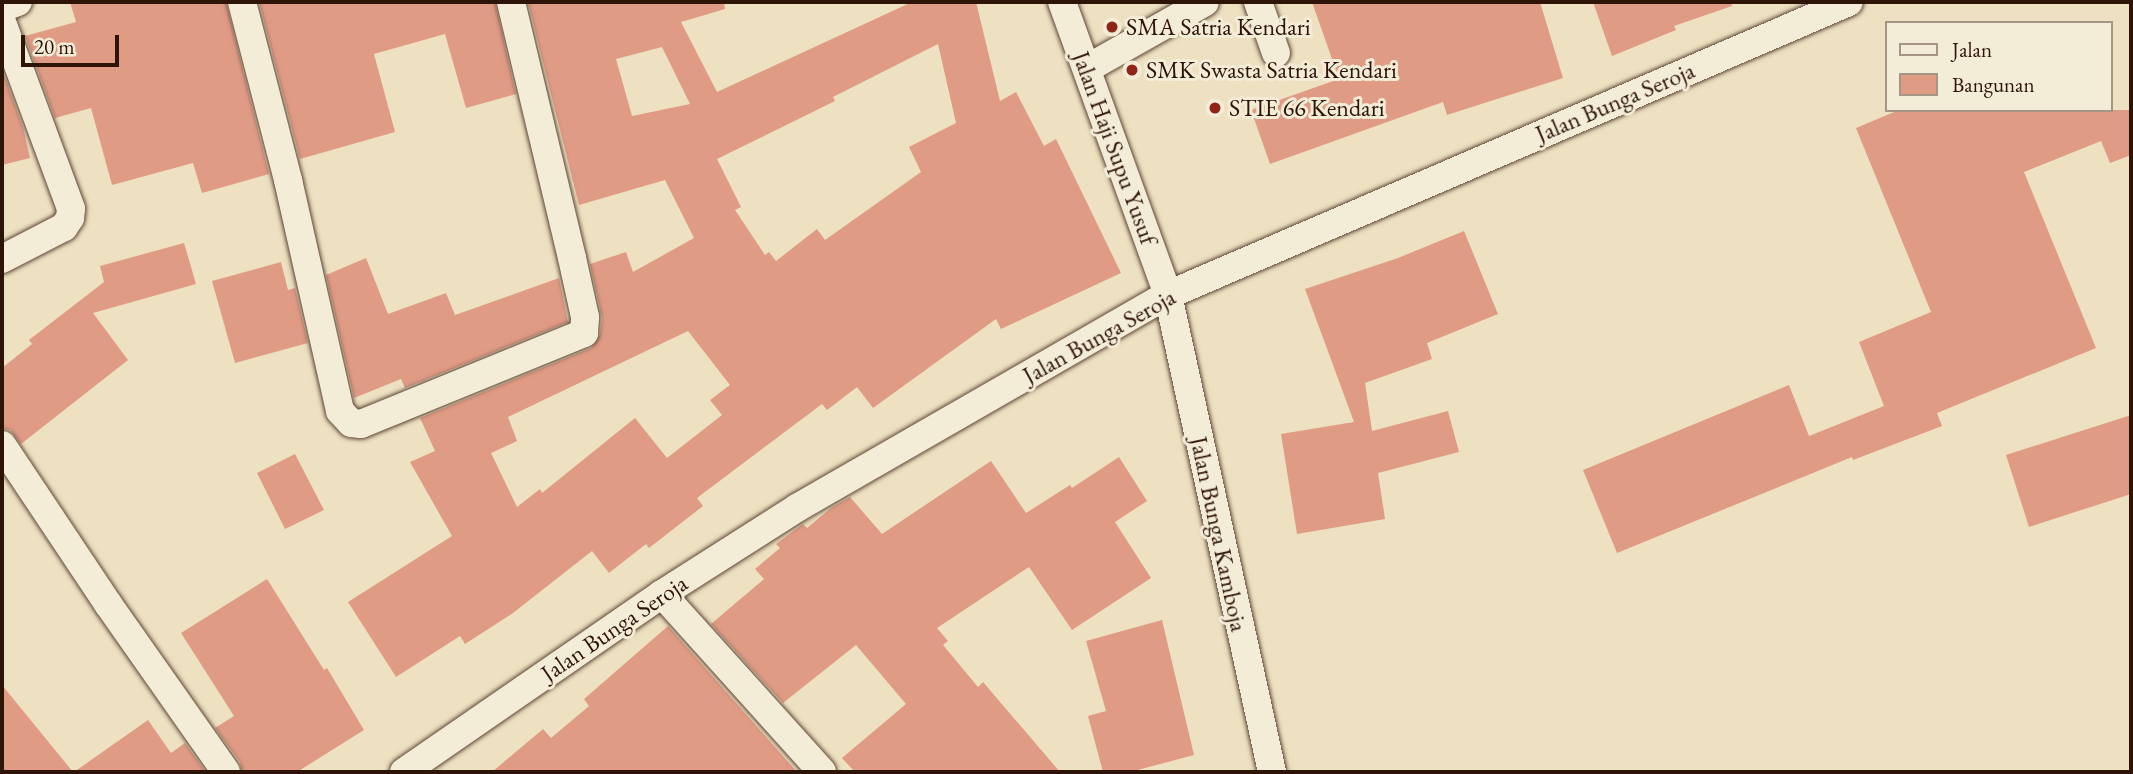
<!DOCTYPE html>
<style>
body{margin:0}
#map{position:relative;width:2133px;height:774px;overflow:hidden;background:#ede1c1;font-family:"EB Garamond",serif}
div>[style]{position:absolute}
.building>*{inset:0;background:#e09b85}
.roads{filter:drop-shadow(0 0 2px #5e4636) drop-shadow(0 0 2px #5e4636)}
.street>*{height:28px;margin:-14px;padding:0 14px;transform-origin:14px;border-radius:14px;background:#f3ecd7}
.dots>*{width:19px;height:19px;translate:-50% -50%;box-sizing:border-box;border:4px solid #f3ecd7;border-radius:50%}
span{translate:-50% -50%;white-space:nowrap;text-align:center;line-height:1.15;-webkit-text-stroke:6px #f3ecd7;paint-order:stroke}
.poi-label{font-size:24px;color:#2e1307}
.left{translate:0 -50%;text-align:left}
.street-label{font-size:24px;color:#2e1307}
.frame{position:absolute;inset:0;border:4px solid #2e1307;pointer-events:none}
.legend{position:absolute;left:1885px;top:21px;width:228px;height:91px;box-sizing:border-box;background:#f3ecd7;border:2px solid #a49584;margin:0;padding:9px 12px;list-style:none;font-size:21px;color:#2e1307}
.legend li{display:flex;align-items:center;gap:14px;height:35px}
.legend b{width:35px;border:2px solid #a49584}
.scale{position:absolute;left:21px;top:35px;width:98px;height:32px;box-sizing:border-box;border:4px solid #2e1307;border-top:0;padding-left:9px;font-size:21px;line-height:24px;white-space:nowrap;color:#2e1307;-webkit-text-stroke:5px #f3ecd7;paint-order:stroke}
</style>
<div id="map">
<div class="building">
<div style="clip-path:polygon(70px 2px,226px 2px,269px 174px,202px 193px,193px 163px,112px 185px,91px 108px,55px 118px,25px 36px,76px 22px)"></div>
<div style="clip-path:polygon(259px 2px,495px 2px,516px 94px,466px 108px,445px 34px,374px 54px,395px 132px,300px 159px)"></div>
<div style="clip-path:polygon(evenodd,528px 2px,724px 2px,725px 9px,681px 22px,717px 92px,912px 2px,976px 2px,1000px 101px,1016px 92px,1044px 146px,1056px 139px,1121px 273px,1001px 329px,996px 319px,873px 408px,857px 387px,827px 410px,822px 404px,697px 498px,703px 506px,649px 548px,646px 544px,609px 573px,592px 551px,513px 613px,465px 644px,460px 636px,396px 677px,348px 602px,452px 536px,410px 462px,435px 451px,420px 418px,591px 348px,600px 335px,602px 318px,590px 264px,626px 252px,633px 272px,694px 238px,665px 180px,579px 205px,528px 2px,938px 44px,956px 123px,909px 147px,921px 172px,825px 240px,817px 229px,776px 261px,769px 252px,765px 255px,735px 210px,741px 207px,717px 159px,835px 101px,833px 97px,938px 44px,528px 2px,662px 47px,690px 104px,632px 116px,616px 59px,662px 47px,528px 2px,688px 331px,730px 385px,710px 400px,722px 415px,667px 458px,635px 418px,542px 493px,540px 489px,517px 507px,491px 453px,517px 441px,508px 417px,688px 331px)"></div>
<div style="clip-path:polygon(1312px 2px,1540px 2px,1563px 78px,1447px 115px,1443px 102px,1270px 164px,1251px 110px,1339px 79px)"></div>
<div style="clip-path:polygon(1593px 2px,1731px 2px,1732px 6px,1674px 26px,1676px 30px,1612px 56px)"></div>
<div style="clip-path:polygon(2px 69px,23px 127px,30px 158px,2px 165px)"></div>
<div style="clip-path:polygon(1899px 110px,2131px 110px,2131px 155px,2110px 163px,2101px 141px,2024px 172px,2096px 348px,1937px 413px,1942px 426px,1853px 460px,1852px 457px,1617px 553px,1583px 470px,1789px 385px,1809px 436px,1884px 406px,1859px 342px,1931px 312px,1856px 128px)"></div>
<div style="clip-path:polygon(1464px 231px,1498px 314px,1427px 343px,1432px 359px,1365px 383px,1372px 431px,1448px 411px,1459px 452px,1378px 473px,1385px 519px,1297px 534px,1281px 434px,1354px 422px,1305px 289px,1398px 258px)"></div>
<div style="clip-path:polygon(184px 243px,196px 284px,93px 313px,128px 360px,21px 444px,10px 430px,2px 428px,2px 368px,32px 344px,29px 340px,104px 282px,100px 266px)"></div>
<div style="clip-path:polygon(366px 258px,388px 314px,446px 293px,455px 315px,559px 278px,568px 322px,405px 388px,401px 379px,354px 398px,326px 275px)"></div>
<div style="clip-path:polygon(281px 262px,288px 290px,295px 288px,308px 343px,235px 363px,212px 281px)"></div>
<div style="clip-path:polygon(2131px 415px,2131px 494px,2029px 527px,2006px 455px)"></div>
<div style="clip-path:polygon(295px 454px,324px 510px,285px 529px,257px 473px)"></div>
<div style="clip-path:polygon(1119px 457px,1147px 501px,1115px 522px,1151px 578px,1072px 630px,1029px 567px,937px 628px,948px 641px,943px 645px,978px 687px,983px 682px,1060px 772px,855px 772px,842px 758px,906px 704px,856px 645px,783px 703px,711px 624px,764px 579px,755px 569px,780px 548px,776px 544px,803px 524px,807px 528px,831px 508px,850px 497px,882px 534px,991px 461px,1026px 513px,1070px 485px,1072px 488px)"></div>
<div style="clip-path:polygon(267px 579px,324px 670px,327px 668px,364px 730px,297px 772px,242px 772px,240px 762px,215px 728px,234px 716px,181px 633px)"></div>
<div style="clip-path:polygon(1162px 620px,1194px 755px,1130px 772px,1103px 772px,1088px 716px,1106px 711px,1086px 641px)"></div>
<div style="clip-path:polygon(668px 626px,797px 772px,492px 772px,543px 729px,551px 738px,589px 706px,584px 699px)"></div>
<div style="clip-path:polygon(2px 685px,73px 772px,2px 772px)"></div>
<div style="clip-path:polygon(148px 720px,171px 753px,185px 743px,206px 772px,74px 772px)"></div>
</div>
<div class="roads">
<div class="street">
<div style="left:242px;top:2px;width:184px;rotate:75.5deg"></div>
<div style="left:288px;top:180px;width:237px;rotate:77.3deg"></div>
<div style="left:340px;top:411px;width:16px;rotate:47deg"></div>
<div style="left:351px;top:423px;width:10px;rotate:6deg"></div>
<div style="left:361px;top:424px;width:241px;rotate:-22.2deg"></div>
<div style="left:584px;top:333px;width:16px;rotate:-86deg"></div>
<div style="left:585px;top:317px;width:60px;rotate:-102.4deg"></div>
<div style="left:572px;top:258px;width:263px;rotate:-103.4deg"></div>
<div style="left:1062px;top:2px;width:312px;rotate:70.1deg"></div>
<div style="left:1168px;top:295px;width:488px;rotate:77.7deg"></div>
<div style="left:1258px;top:2px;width:54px;rotate:70.6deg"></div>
<div style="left:2px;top:8px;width:17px;rotate:-21deg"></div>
<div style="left:2px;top:22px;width:199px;rotate:69.7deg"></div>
<div style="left:71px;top:209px;width:9px;rotate:96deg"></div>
<div style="left:70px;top:218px;width:11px;rotate:124deg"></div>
<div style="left:64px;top:227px;width:70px;rotate:152.7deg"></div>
<div style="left:1088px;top:68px;width:134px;rotate:-29.4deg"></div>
<div style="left:2px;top:445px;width:191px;rotate:56.3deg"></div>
<div style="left:108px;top:604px;width:205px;rotate:54.9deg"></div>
<div style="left:662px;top:594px;width:239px;rotate:48deg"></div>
<div style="left:404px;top:772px;width:313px;rotate:-34.6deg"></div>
<div style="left:662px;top:594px;width:160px;rotate:-32.5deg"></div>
<div style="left:797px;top:508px;width:428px;rotate:-29.9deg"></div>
<div style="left:1168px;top:295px;width:741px;rotate:-23.28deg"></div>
</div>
</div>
<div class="dots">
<div style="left:1112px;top:27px;background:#8f2418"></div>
<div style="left:1132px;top:70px;background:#8f2418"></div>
<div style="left:1215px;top:108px;background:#8f2418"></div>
</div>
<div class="poi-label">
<span class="left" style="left:1126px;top:27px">SMA Satria Kendari</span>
<span class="left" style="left:1146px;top:70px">SMK Swasta Satria Kendari</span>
<span class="left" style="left:1229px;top:108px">STIE 66 Kendari</span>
</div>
<div class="street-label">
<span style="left:1615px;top:102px;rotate:-23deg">Jalan Bunga Seroja</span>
<span style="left:1115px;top:148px;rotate:70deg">Jalan Haji Supu Yusuf</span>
<span style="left:1099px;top:336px;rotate:-29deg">Jalan Bunga Seroja</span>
<span style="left:1219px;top:534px;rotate:78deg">Jalan Bunga Kamboja</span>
<span style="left:614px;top:628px;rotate:-34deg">Jalan Bunga Seroja</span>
</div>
<div class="frame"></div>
<ul class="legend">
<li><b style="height:9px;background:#f3ecd7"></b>Jalan</li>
<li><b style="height:19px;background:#e09b85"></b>Bangunan</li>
</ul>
<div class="scale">20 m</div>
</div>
